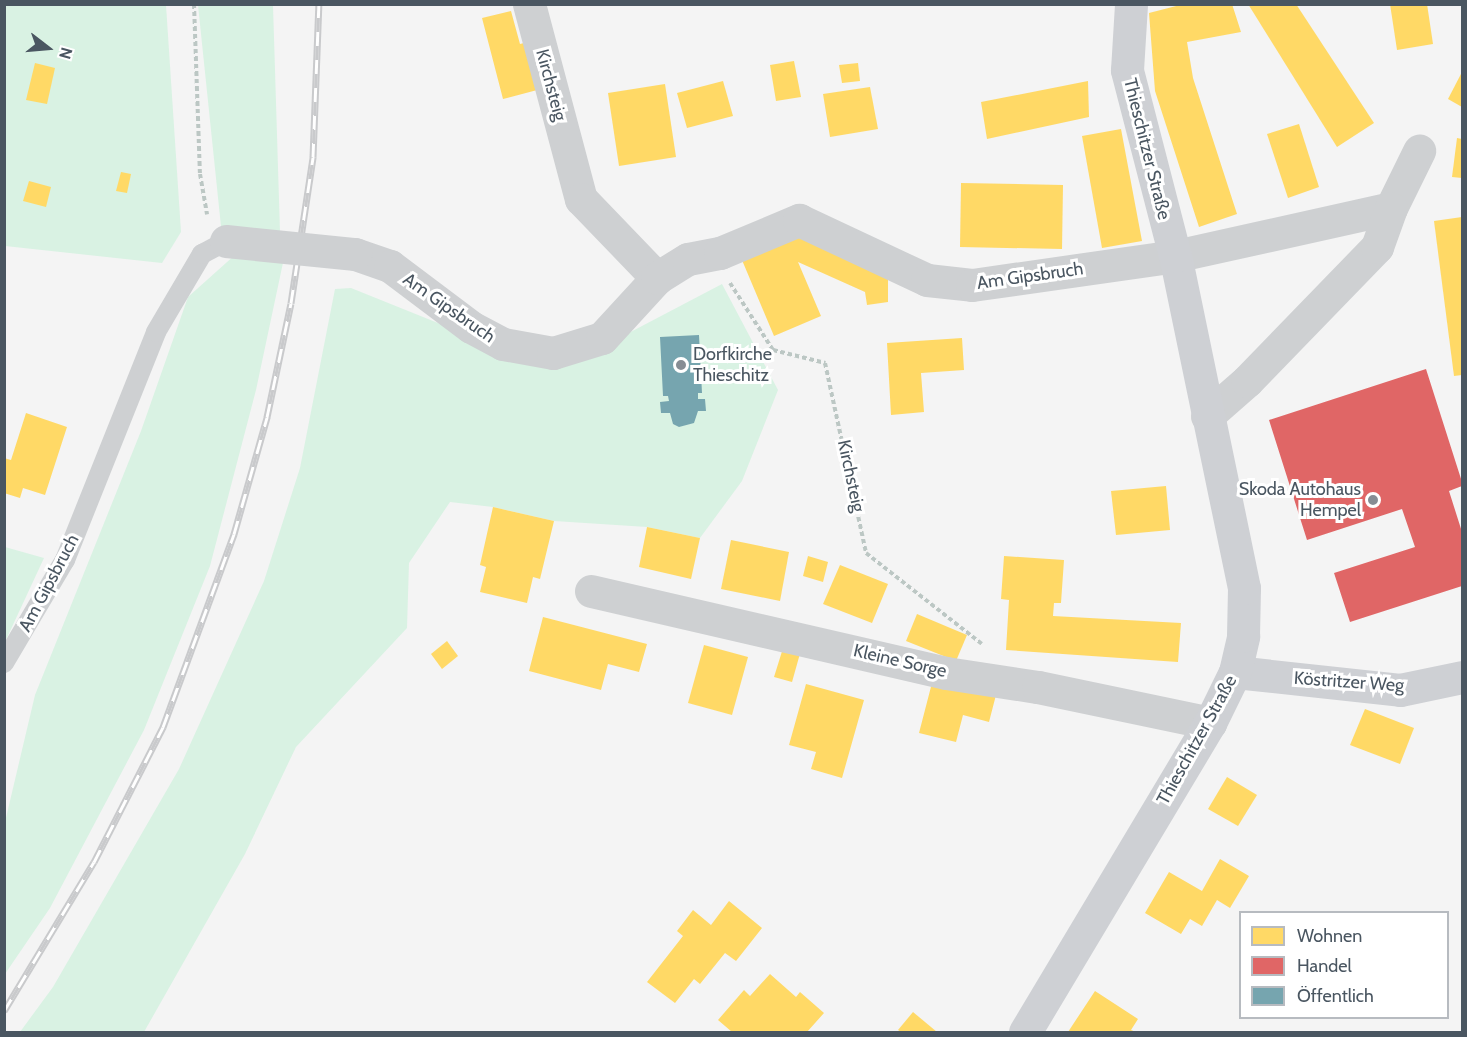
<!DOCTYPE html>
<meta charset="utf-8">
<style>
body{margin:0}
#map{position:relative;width:1467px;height:1037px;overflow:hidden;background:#f4f4f4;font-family:Cabin,sans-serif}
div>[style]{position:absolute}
.green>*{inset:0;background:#d9f2e3}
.homes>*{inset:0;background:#ffd966}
.shops>*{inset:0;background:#e06666}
.public>*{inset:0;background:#76a5af}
.path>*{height:4px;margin-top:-2px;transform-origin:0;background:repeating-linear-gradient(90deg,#bcc7c4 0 4.5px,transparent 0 7.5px)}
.service>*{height:20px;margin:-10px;padding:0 10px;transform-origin:10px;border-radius:10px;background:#ced0d2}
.minor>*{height:33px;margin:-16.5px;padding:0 16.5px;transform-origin:16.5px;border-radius:16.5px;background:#ced0d2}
.secondary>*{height:33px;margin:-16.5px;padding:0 16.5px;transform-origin:16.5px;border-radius:16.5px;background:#ced0d4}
.rail>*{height:7px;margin-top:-3.5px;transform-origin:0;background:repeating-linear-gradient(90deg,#fff 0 14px,#c9cacc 0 28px);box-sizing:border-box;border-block:2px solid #c9cacc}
.minor-bridge>*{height:33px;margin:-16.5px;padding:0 16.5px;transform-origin:16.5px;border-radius:16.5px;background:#ced0d2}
.dots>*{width:16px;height:16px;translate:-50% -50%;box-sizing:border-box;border:3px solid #fff;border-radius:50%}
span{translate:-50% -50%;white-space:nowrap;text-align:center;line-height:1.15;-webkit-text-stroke:6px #fff;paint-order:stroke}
.street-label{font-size:18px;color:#4a5661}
.poi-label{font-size:18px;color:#4a5661}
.left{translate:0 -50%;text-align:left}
.right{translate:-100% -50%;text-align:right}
.frame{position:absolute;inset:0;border:6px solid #4a5661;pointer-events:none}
.legend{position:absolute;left:1239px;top:911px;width:210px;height:108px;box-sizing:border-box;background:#fff;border:2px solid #b7bbc0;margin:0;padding:8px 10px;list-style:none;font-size:18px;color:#4a5661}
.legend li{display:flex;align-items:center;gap:12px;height:30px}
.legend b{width:30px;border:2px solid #b7bbc0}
.north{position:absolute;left:18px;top:18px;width:60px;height:60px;-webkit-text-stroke:4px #fff;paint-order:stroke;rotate:106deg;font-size:16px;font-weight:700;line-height:24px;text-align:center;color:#4a5661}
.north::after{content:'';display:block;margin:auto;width:21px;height:27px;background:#4a5661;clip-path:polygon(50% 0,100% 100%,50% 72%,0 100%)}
</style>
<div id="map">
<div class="green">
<div style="clip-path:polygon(5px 5px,166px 5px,181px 232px,162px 263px,5px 246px)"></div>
<div style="clip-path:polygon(198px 5px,273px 5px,280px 232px,222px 236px)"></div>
<div style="clip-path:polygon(236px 254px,284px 258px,256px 390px,210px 566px,144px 730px,50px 908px,5px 974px,5px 822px,35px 695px,141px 431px,188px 297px)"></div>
<div style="clip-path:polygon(722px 284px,778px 390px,742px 481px,700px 538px,647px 527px,554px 521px,493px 507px,450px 502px,409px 563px,407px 628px,296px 747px,245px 854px,144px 1032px,20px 1032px,53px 987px,179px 769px,264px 581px,300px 468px,335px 289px,351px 288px,510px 352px,602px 347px)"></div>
<div style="clip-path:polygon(5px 547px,44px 558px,5px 642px,4px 547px)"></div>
</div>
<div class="homes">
<div style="clip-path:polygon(1184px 4px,1232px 4px,1241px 32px,1187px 42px,1193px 78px,1237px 214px,1199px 227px,1155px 91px,1149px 13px)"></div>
<div style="clip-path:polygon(1248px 4px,1296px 4px,1374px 123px,1337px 147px)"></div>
<div style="clip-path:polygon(1390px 4px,1427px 4px,1433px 44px,1397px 50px)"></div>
<div style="clip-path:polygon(511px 11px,520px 44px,528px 42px,541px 89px,503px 99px,482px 18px)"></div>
<div style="clip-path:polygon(794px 61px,801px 97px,776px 101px,770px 65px)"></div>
<div style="clip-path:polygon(35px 63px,55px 68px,47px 104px,26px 100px)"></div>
<div style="clip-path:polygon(858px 63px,860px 81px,842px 83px,839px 65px)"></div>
<div style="clip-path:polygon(1462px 72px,1462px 107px,1448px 99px)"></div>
<div style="clip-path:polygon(723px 81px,733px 116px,687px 128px,677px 93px)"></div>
<div style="clip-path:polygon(1088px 81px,1089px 117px,987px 139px,981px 102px)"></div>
<div style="clip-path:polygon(665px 84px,676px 157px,619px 166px,608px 93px)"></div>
<div style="clip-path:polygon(870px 87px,878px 129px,830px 137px,823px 94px)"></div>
<div style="clip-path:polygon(1299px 124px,1319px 187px,1288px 198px,1267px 134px)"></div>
<div style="clip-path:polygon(1121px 129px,1142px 241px,1102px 248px,1082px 136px)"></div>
<div style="clip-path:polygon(1457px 138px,1462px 139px,1462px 178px,1452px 177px)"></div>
<div style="clip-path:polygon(121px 172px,131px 174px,127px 193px,116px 191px)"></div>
<div style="clip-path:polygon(29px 181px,51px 187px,46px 207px,23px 201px)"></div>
<div style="clip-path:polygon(961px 183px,1063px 185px,1062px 249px,960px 247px)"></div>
<div style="clip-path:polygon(1462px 217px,1462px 375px,1454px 376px,1434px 221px)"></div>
<div style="clip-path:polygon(802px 230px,888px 271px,888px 302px,867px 305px,865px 292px,798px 262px,821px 316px,774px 336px,739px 253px)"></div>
<div style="clip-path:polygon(962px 338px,964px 370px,921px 373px,924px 412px,891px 415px,887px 343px)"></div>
<div style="clip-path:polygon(26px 413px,67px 427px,45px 495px,23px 488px,20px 498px,4px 493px,4px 458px,11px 460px)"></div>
<div style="clip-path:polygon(1166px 486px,1170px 530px,1116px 535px,1111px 491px)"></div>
<div style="clip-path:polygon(493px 507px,554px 521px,540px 579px,533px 577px,527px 603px,480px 592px,486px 567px,480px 565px)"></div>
<div style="clip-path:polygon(647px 527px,700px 538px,691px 579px,639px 567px)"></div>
<div style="clip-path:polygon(731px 540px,789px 552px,780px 601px,721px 589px)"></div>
<div style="clip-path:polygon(808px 556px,828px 562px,823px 582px,803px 576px)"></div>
<div style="clip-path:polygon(1004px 556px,1064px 560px,1061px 603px,1054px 603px,1053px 616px,1181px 623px,1178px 662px,1006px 650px,1009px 600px,1001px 599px)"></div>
<div style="clip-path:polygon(840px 565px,888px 584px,872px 623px,823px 604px)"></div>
<div style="clip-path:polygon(917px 614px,967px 635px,956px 661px,906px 641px)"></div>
<div style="clip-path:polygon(543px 617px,647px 644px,639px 672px,608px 664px,601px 690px,529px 671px)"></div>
<div style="clip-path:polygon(447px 641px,458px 656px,442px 669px,431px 654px)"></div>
<div style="clip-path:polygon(704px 645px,748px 657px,732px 715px,688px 703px)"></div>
<div style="clip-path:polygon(784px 645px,801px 650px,792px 682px,774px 677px)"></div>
<div style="clip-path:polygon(933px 679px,996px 695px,989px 722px,963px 715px,956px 742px,919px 733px)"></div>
<div style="clip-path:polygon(806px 684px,864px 700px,842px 778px,811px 769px,816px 752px,789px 745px)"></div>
<div style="clip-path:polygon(1365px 709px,1414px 728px,1400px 764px,1350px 745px)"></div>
<div style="clip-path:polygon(1227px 777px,1257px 795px,1238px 826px,1208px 809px)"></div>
<div style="clip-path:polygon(1220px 859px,1249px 876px,1230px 908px,1217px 900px,1202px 926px,1190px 919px,1181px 934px,1145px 913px,1169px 872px,1202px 891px)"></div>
<div style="clip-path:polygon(729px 901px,762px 928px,736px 961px,725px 953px,700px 984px,694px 979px,675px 1003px,647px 982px,683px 936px,677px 931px,693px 910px,711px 925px)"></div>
<div style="clip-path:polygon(770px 974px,796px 997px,800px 992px,824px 1013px,807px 1032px,732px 1032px,718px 1020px,744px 990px,750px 996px)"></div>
<div style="clip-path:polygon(1095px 991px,1138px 1019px,1131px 1030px,1136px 1032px,1068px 1032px)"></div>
<div style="clip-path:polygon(913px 1012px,937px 1032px,901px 1032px,898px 1030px)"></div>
</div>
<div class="shops">
<div style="clip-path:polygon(1426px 369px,1462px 482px,1462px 486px,1449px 491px,1462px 532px,1462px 586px,1350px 622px,1334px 573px,1415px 547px,1402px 509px,1307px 540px,1269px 420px)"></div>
</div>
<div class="public">
<div style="clip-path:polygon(699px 335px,702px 393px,698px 393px,698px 399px,705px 399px,706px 411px,698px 411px,694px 423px,679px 427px,673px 424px,670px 413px,661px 413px,660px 402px,669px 401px,668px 396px,663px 396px,660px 337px)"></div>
</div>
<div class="path">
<div style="left:194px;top:4px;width:170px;rotate:88deg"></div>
<div style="left:200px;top:174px;width:41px;rotate:80.1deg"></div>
<div style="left:730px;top:283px;width:80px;rotate:57.3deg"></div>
<div style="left:773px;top:350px;width:54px;rotate:14deg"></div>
<div style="left:825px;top:363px;width:194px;rotate:77.8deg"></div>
<div style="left:866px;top:553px;width:147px;rotate:38.1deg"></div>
</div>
<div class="service">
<div style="left:4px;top:663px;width:120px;rotate:-59.4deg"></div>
<div style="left:65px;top:560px;width:245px;rotate:-68.2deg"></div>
<div style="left:156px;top:332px;width:91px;rotate:-59.5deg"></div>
<div style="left:202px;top:254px;width:27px;rotate:-28deg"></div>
</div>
<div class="minor">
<div style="left:529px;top:4px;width:202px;rotate:75.1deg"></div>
<div style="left:581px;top:199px;width:110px;rotate:46.1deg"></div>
<div style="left:355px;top:254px;width:37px;rotate:19deg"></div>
<div style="left:390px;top:266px;width:101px;rotate:37deg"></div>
<div style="left:471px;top:327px;width:36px;rotate:28deg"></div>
<div style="left:503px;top:344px;width:51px;rotate:10.2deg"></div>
<div style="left:553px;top:353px;width:51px;rotate:-17deg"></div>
<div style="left:602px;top:338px;width:81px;rotate:-47.5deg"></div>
<div style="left:657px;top:278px;width:36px;rotate:-32deg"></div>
<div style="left:688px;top:259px;width:33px;rotate:-11deg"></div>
<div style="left:720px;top:253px;width:86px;rotate:-22.7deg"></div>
<div style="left:799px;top:220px;width:141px;rotate:25.1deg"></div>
<div style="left:927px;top:280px;width:45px;rotate:6.3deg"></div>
<div style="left:972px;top:285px;width:205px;rotate:-8.1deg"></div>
<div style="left:1175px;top:256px;width:221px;rotate:-12.5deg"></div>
<div style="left:1391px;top:208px;width:64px;rotate:-63.8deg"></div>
<div style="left:1207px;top:416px;width:53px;rotate:-41.2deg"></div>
<div style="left:1247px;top:381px;width:187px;rotate:-45.9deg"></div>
<div style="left:1377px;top:247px;width:41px;rotate:-70.3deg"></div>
<div style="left:591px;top:591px;width:364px;rotate:13deg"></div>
<div style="left:946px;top:673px;width:93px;rotate:8.7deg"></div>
<div style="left:1038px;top:687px;width:176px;rotate:11.8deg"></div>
</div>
<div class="secondary">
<div style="left:1235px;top:672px;width:166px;rotate:6.2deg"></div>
<div style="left:1400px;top:690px;width:63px;rotate:-11.8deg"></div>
<div style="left:1025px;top:1032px;width:360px;rotate:-59.1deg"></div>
<div style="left:1210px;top:723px;width:57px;rotate:-63.9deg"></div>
<div style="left:1235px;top:672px;width:37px;rotate:-77deg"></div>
<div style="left:1243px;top:636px;width:48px;rotate:-88.8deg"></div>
<div style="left:1244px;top:588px;width:339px;rotate:-101.7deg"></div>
<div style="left:1175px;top:256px;width:192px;rotate:-104.5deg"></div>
<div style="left:1127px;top:70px;width:66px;rotate:-86.5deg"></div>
</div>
<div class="rail">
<div style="left:4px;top:1011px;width:174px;rotate:-58.9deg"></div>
<div style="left:94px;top:862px;width:152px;rotate:-62.9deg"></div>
<div style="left:163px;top:727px;width:206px;rotate:-69.8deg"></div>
<div style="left:234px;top:534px;width:122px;rotate:-74.2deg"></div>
<div style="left:267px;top:417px;width:116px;rotate:-78.1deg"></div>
<div style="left:291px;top:303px;width:148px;rotate:-81.4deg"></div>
<div style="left:313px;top:157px;width:153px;rotate:-87.8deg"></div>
</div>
<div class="minor-bridge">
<div style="left:226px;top:241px;width:130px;rotate:5.8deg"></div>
</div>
<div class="dots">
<div style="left:681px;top:365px;background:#868d94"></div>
<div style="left:1373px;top:500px;background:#868d94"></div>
</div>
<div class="street-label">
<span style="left:551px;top:85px;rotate:75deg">Kirchsteig</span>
<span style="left:1147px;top:149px;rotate:76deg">Thieschitzer Straße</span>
<span style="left:1030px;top:276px;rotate:-8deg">Am Gipsbruch</span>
<span style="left:449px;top:308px;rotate:35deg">Am Gipsbruch</span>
<span style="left:851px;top:476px;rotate:78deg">Kirchsteig</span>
<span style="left:49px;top:583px;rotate:-62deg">Am Gipsbruch</span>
<span style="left:900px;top:661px;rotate:13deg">Kleine Sorge</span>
<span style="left:1349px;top:682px;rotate:4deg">Köstritzer Weg</span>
<span style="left:1197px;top:740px;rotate:-61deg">Thieschitzer Straße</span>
</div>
<div class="poi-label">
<span class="left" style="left:693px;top:365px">Dorfkirche<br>Thieschitz</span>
<span class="right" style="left:1361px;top:500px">Skoda Autohaus<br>Hempel</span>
</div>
<div class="frame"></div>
<ul class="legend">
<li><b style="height:16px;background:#ffd966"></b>Wohnen</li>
<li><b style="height:16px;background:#e06666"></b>Handel</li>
<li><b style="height:16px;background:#76a5af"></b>Öffentlich</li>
</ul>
<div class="north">N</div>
</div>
